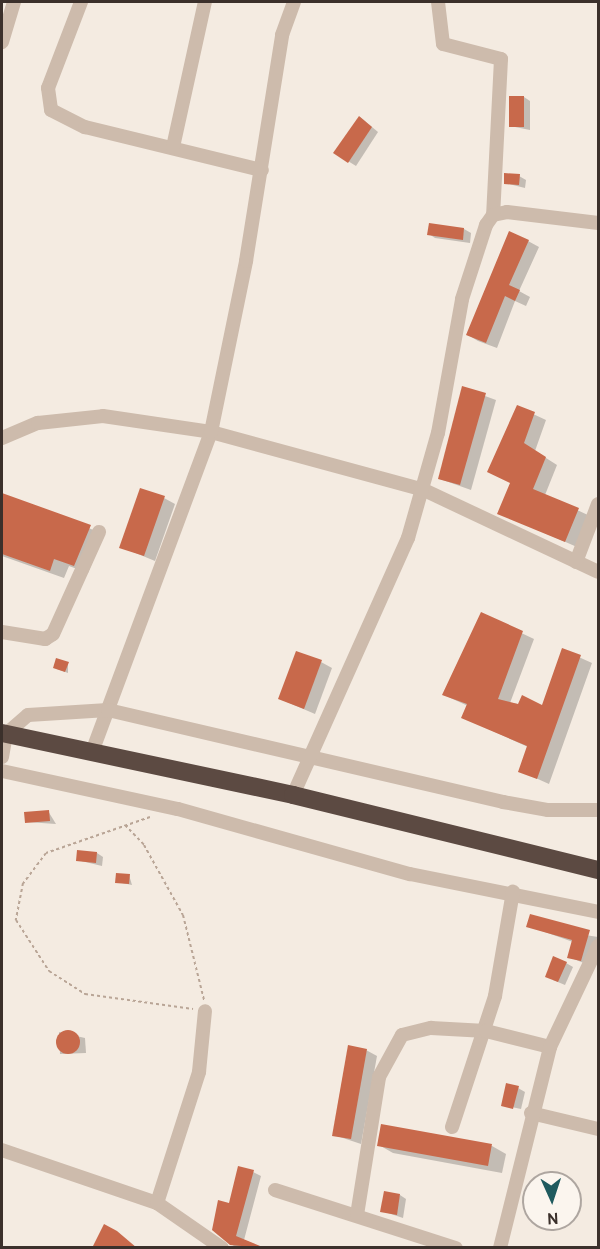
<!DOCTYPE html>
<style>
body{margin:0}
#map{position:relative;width:600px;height:1249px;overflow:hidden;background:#f4ebe1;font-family:Overpass,sans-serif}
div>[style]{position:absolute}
.shadow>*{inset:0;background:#0003}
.building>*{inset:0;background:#c8694b}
.round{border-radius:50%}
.path>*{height:2px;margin-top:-1px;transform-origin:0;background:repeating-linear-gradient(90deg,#b9a596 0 3px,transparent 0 6px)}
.minor>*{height:14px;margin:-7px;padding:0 7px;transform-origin:7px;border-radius:7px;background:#cdbbac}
.highway>*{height:18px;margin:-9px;padding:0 9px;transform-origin:9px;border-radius:9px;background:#5c4a42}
span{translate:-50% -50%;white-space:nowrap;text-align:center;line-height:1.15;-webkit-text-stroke:5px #fbf5ee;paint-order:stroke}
.frame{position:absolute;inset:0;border:3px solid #3b302b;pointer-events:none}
.north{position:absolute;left:522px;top:1171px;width:60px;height:60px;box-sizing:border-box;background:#fbf5ee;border:2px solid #aea6a0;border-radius:50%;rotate:177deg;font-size:16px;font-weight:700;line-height:24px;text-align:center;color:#3b302b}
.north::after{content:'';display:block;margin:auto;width:21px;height:27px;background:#1f5a5e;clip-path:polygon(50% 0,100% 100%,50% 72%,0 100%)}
</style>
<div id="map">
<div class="shadow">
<div style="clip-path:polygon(524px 97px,530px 101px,530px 130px,510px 126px)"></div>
<div style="clip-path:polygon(360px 117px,378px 132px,356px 166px,335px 153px)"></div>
<div style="clip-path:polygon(519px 176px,526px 180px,525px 188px,505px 183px)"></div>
<div style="clip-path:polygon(430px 225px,464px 229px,471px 233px,470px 243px,435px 238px,429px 234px)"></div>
<div style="clip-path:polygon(528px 241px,539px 247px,519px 291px,530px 297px,526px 306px,515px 301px,497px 348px,478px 341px,468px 335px)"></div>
<div style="clip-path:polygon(463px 388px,496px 400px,471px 490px,440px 479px)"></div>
<div style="clip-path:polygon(518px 407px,546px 420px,535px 451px,557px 465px,545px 495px,590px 516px,577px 547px,499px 513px,511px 483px)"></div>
<div style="clip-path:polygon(2px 495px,104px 534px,88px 573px,69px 566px,64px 578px,2px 556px)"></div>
<div style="clip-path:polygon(164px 498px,175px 504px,155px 561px,121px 547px)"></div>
<div style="clip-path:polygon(481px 614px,534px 639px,510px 703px,543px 707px,563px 650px,592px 663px,549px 784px,520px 771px,528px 747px,462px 717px,468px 706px,444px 695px)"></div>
<div style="clip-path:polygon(321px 662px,332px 668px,315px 714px,280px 699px)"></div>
<div style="clip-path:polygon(68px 663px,68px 673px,57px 669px)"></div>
<div style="clip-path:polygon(48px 811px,56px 824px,27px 822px)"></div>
<div style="clip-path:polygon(97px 853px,103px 857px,102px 866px,77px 860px)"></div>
<div style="clip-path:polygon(129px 875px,132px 885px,117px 882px)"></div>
<div style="clip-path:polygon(528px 926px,598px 937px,591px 966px,569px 957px,573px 942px)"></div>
<div style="clip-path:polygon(566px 963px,573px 967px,565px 985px,553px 980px)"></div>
<div style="clip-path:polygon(59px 1032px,85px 1038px,86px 1053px,60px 1054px)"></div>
<div style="clip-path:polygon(366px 1050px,377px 1056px,361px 1144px,334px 1135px)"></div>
<div style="clip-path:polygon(518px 1088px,525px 1092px,521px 1109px,502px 1105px)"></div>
<div style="clip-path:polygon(379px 1145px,492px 1146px,506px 1154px,502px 1173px,393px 1153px)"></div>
<div style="clip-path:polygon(253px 1172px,261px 1176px,244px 1240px,259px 1246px,237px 1248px,231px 1244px,230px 1204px)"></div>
<div style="clip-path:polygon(400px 1195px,406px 1199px,403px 1218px,382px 1211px)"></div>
</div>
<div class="building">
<div style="clip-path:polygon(509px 96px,524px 96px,524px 127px,509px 127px)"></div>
<div style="clip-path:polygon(359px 116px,372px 127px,348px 163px,333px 153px)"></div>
<div style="clip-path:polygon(504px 173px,520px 174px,519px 185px,504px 184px)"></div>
<div style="clip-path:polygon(429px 223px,464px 228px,463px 240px,427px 235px)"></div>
<div style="clip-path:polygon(509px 231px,529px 240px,509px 285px,520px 290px,515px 301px,505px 296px,486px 343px,466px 335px)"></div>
<div style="clip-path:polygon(462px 386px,486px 393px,460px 485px,438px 479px)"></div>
<div style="clip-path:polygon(517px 405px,535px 412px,524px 443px,546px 457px,533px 489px,579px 508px,565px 542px,497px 514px,510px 483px,487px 472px)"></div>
<div style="clip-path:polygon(140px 488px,165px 496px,144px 556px,119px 548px)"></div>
<div style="clip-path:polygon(2px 493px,91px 525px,74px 566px,54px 559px,50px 571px,2px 554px)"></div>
<div style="clip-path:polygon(481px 612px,523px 631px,498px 699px,518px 704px,522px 695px,542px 705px,562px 648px,581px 655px,537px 779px,518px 772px,527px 746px,461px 718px,467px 704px,442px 695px)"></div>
<div style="clip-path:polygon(296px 651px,322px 660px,304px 709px,278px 699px)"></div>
<div style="clip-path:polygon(56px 658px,69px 662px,65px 672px,53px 668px)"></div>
<div style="clip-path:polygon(49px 810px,50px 821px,25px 823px,24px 812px)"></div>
<div style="clip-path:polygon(77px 850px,97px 852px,96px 863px,76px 861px)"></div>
<div style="clip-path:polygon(116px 873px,130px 874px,129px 884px,115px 883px)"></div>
<div style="clip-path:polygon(530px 914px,590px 930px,581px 961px,567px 958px,572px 940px,526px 927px)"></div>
<div style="clip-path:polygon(553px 956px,567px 962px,558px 982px,545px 977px)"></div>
<div class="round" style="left:56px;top:1030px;width:24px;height:24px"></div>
<div style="clip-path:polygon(348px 1045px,367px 1049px,351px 1139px,332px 1136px)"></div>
<div style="clip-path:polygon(506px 1083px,519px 1086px,513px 1109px,501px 1106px)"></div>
<div style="clip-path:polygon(381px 1124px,492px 1144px,488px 1166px,377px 1146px)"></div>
<div style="clip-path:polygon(238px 1166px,254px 1170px,236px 1236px,265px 1248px,230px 1245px,212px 1230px,218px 1200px,229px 1203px)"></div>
<div style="clip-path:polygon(384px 1191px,400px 1194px,397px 1215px,380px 1212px)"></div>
<div style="clip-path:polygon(104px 1224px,117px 1231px,137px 1248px,92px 1248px)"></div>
</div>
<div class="path">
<div style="left:150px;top:817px;width:110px;rotate:160.9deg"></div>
<div style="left:46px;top:853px;width:38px;rotate:127deg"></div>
<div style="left:23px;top:883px;width:38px;rotate:101deg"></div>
<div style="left:16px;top:920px;width:61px;rotate:57.1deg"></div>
<div style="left:49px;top:971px;width:43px;rotate:32.6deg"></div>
<div style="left:85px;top:994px;width:109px;rotate:7.9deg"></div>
<div style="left:125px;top:825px;width:28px;rotate:46deg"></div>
<div style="left:144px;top:845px;width:80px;rotate:60.9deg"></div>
<div style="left:183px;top:915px;width:88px;rotate:76.1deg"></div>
</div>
<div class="minor">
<div style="left:81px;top:2px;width:92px;rotate:111deg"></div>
<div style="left:48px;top:88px;width:22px;rotate:82deg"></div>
<div style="left:51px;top:110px;width:38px;rotate:27deg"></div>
<div style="left:85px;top:127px;width:182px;rotate:13.7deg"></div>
<div style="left:438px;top:2px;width:42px;rotate:83.2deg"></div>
<div style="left:443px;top:44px;width:60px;rotate:14.5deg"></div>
<div style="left:501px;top:59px;width:156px;rotate:92.9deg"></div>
<div style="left:2px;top:42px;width:42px;rotate:-73.3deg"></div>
<div style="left:173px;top:147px;width:148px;rotate:-77.6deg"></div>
<div style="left:2px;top:438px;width:39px;rotate:-23deg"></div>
<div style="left:38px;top:423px;width:65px;rotate:-6.1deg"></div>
<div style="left:103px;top:416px;width:109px;rotate:8.4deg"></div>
<div style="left:211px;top:432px;width:221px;rotate:15.2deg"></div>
<div style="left:424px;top:490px;width:192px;rotate:25.2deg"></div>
<div style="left:576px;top:562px;width:62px;rotate:-69.2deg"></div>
<div style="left:2px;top:632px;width:44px;rotate:9.2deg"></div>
<div style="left:45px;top:639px;width:9px;rotate:-32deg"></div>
<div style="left:53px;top:634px;width:112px;rotate:-65.7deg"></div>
<div style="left:92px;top:752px;width:341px;rotate:-69.6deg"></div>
<div style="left:211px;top:432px;width:175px;rotate:-78.4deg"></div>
<div style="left:246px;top:261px;width:229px;rotate:-80.9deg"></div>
<div style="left:282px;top:35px;width:35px;rotate:-70deg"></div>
<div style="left:2px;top:757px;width:23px;rotate:-80deg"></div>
<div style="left:6px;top:734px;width:29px;rotate:-41deg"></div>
<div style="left:28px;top:715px;width:80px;rotate:-3.6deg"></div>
<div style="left:108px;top:710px;width:406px;rotate:13.1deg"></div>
<div style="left:503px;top:802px;width:46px;rotate:10.1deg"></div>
<div style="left:548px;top:810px;width:50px"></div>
<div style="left:2px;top:771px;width:180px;rotate:12.2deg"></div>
<div style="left:178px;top:809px;width:241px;rotate:15.7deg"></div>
<div style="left:410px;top:874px;width:192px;rotate:11.4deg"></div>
<div style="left:293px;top:795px;width:282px;rotate:-65.9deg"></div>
<div style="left:408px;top:538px;width:109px;rotate:-74.1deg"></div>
<div style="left:438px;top:433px;width:136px;rotate:-79.8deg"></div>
<div style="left:462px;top:299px;width:78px;rotate:-72deg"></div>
<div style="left:486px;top:225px;width:12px;rotate:-55deg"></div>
<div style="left:493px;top:215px;width:14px;rotate:-12deg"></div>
<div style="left:507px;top:212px;width:92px;rotate:6.9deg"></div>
<div style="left:531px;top:1113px;width:69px;rotate:13.4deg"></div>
<div style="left:452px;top:1127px;width:138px;rotate:-71.8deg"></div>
<div style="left:495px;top:996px;width:106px;rotate:-80.2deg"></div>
<div style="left:2px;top:1150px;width:164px;rotate:18.9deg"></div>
<div style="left:157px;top:1203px;width:79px;rotate:34.7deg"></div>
<div style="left:275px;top:1190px;width:190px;rotate:17.8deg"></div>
<div style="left:157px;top:1203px;width:138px;rotate:-72.2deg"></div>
<div style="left:199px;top:1072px;width:61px;rotate:-84.4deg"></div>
<div style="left:357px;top:1215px;width:140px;rotate:-80.9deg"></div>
<div style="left:379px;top:1077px;width:48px;rotate:-61.3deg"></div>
<div style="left:402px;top:1035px;width:30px;rotate:-14deg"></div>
<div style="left:431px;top:1028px;width:55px;rotate:3.1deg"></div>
<div style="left:486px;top:1031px;width:66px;rotate:14deg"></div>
<div style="left:500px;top:1248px;width:207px;rotate:-76deg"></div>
<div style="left:550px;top:1047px;width:112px;rotate:-64.6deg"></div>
</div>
<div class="highway">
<div style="left:2px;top:733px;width:298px;rotate:12deg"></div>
<div style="left:293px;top:795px;width:314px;rotate:13.8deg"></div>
</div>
<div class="frame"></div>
<div class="north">N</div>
</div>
